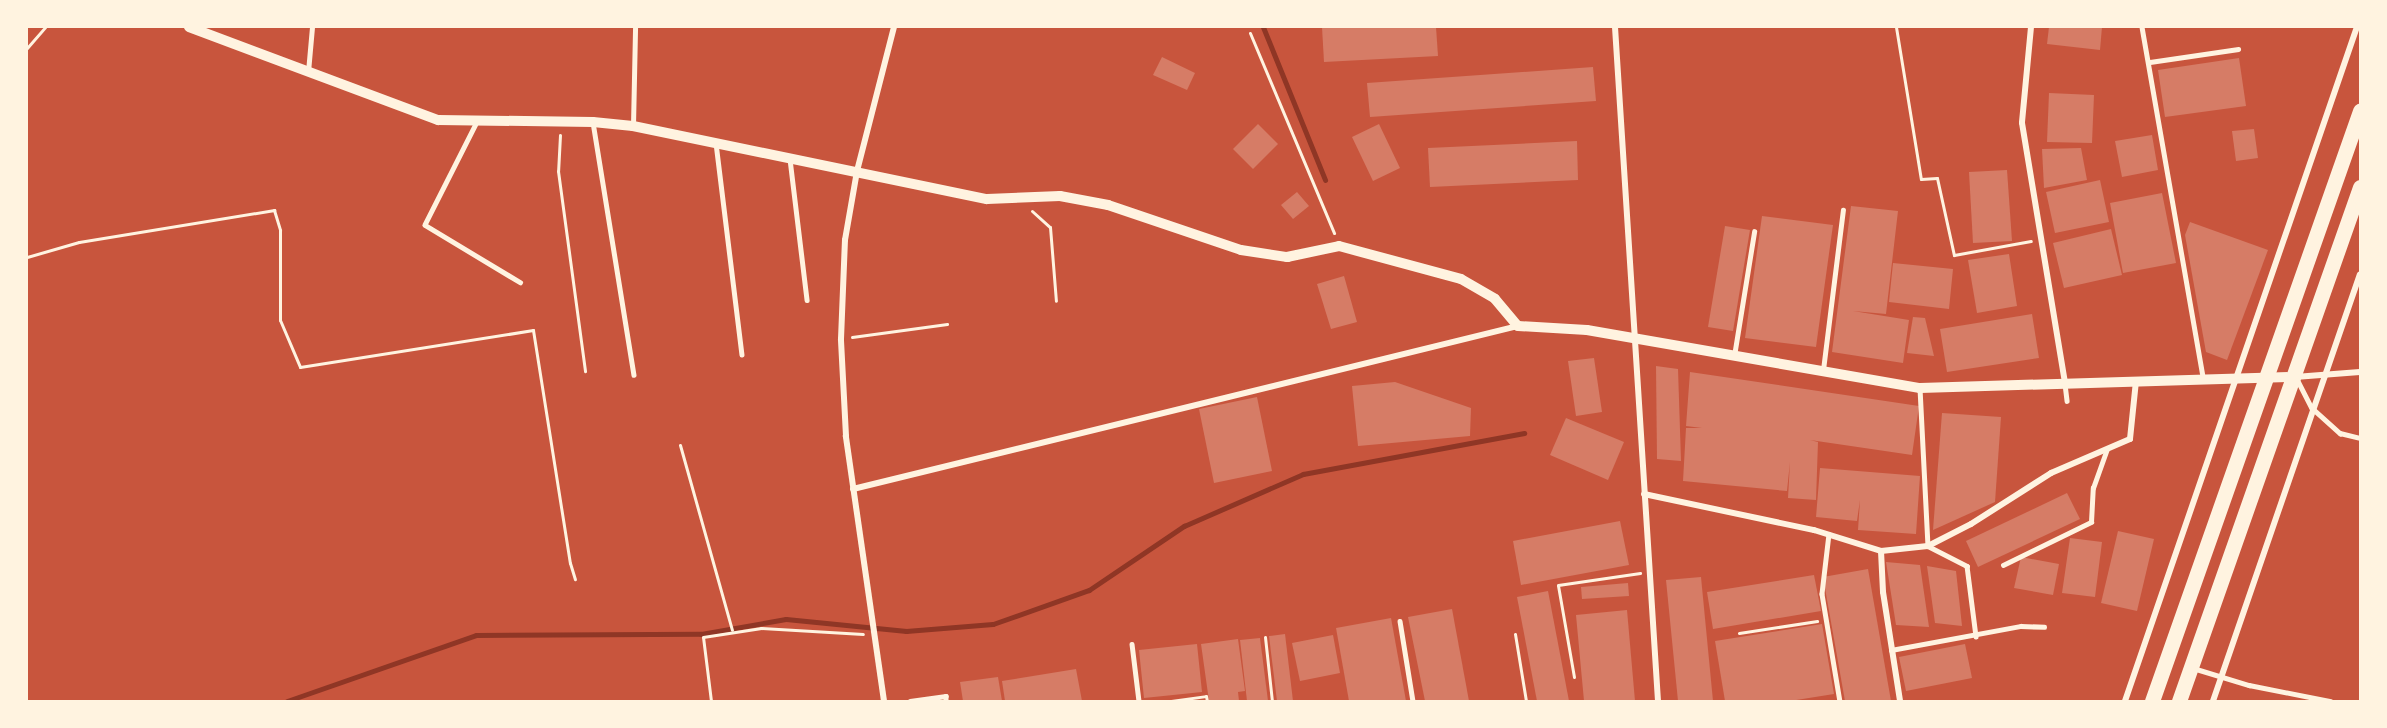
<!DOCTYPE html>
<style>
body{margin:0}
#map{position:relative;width:2387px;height:728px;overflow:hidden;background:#c8553d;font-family:"Source Sans 3",sans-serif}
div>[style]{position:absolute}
.stream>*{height:5px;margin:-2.5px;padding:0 2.5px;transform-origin:2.5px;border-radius:2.5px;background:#8f3625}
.building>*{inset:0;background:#d67c66}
.path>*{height:3px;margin:-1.5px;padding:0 1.5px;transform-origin:1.5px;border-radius:1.5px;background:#fff3e0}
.service>*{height:4.5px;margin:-2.25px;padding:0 2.25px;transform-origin:2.25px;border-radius:2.25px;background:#fff3e0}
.minor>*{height:6px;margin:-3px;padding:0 3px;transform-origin:3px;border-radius:3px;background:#fff3e0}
.tertiary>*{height:10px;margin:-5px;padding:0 5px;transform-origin:5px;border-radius:5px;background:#fff3e0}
.primary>*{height:15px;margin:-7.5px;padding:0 7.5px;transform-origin:7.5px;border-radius:7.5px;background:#fff3e0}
span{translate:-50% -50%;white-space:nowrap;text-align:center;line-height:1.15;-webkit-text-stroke:4.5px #fff3e0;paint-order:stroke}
.frame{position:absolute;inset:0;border:28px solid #fff3e0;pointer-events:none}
</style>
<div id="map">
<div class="stream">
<div style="left:1263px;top:27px;width:165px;rotate:67.9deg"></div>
<div style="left:287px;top:701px;width:200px;rotate:-19.2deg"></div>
<div style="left:476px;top:635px;width:225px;rotate:-0.3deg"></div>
<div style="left:701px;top:634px;width:86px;rotate:-10deg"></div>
<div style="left:786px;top:619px;width:121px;rotate:5.7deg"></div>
<div style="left:906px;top:631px;width:87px;rotate:-4.6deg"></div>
<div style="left:993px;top:624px;width:102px;rotate:-19.5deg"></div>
<div style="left:1089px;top:590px;width:115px;rotate:-34deg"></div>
<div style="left:1184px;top:526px;width:130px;rotate:-23.6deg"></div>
<div style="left:1303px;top:474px;width:225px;rotate:-10.5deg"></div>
</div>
<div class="building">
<div style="clip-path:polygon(1322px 27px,1436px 27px,1438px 56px,1324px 62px)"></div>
<div style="clip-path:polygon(2049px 27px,2102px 27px,2100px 50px,2047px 44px)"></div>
<div style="clip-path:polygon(1162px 57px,1195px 73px,1187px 90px,1153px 75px)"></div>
<div style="clip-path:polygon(2239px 58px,2246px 106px,2165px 117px,2158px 70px)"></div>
<div style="clip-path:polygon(1593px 67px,1596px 101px,1370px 117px,1367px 83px)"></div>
<div style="clip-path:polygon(2049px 93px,2094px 95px,2092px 143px,2047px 142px)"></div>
<div style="clip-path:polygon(1258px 124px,1278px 144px,1253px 169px,1233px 149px)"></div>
<div style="clip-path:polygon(1379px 124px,1400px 168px,1373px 181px,1352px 137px)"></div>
<div style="clip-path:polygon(2254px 129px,2258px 158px,2236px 161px,2232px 131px)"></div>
<div style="clip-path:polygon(2152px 135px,2158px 170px,2122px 177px,2115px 141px)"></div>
<div style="clip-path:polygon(1577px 141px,1578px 180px,1430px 187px,1428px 148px)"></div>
<div style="clip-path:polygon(2081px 148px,2087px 180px,2044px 188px,2042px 149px)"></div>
<div style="clip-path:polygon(2007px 170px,2012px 241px,1973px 243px,1969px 172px)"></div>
<div style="clip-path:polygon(2100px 180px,2109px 222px,2055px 233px,2046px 192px)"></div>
<div style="clip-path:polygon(1297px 192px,1309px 206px,1293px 219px,1281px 205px)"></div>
<div style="clip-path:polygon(2162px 193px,2176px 263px,2123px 273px,2110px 203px)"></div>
<div style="clip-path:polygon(1851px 206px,1898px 211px,1886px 314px,1853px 311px,1909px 320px,1903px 363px,1832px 352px)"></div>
<div style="clip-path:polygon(1762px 216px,1833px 225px,1816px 347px,1745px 338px)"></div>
<div style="clip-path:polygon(2190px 222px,2268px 250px,2227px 360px,2206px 352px,2185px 235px)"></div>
<div style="clip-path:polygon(1725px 226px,1750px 230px,1733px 331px,1708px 327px)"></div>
<div style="clip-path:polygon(2111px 229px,2122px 275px,2064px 288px,2053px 243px)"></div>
<div style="clip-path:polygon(2009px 254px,2017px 306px,1977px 313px,1968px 260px)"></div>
<div style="clip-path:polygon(1893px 263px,1953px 269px,1949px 309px,1889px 302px)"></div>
<div style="clip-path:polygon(1344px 276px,1357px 322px,1331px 329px,1317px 284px)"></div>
<div style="clip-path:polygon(2032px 314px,2039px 358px,1947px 372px,1940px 329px)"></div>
<div style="clip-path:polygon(1913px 317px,1925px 318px,1934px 356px,1907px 353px)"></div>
<div style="clip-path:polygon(1594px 358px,1602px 412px,1576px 416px,1568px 361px)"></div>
<div style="clip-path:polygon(1656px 366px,1678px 369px,1681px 461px,1657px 459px)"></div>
<div style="clip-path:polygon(1690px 372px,1919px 406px,1912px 455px,1810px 440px,1818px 442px,1816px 500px,1788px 498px,1790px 462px,1787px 491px,1683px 481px,1686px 428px,1702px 428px,1686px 426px)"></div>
<div style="clip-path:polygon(1395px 382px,1471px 408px,1470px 436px,1358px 446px,1352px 386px)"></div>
<div style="clip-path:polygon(1257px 397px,1272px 471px,1214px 483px,1199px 409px)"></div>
<div style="clip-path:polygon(1942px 413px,2001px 417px,1995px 502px,1933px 530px)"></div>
<div style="clip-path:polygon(1566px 418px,1624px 442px,1608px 480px,1550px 455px)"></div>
<div style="clip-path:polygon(1820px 468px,1920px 476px,1916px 534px,1858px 530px,1860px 500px,1857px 521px,1816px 517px)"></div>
<div style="clip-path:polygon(2067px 493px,2080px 519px,1978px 567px,1966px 541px)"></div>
<div style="clip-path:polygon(1620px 521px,1629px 565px,1521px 585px,1513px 541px)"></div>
<div style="clip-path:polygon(2118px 531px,2154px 539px,2137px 611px,2101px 603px)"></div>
<div style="clip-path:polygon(2070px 538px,2102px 542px,2095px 597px,2062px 593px)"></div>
<div style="clip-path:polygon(2021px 557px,2059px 564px,2053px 595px,2014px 588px)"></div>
<div style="clip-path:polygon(1886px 562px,1920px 565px,1929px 627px,1896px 625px)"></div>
<div style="clip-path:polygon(1927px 566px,1956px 571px,1962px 626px,1935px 623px)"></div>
<div style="clip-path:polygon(1868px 569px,1891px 701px,1845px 701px,1823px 577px)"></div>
<div style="clip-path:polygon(1814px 575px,1821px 611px,1713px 629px,1707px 592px)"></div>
<div style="clip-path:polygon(1701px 577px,1713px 701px,1678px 701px,1666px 580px)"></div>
<div style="clip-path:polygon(1628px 583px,1629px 596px,1582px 599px,1581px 587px)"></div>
<div style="clip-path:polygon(1548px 591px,1569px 701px,1537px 701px,1517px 597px)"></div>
<div style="clip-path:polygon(1452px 609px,1469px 701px,1425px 701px,1408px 617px)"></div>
<div style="clip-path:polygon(1627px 610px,1635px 701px,1584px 701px,1576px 615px)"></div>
<div style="clip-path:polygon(1391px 618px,1406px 701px,1349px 701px,1336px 628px)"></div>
<div style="clip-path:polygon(1822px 624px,1834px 694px,1790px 701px,1725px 701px,1715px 641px)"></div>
<div style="clip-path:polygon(1285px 634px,1293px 701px,1277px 701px,1269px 636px)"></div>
<div style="clip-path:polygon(1333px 635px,1340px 673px,1300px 681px,1292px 643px)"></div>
<div style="clip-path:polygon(1260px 638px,1268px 701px,1247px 701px,1240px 640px)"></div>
<div style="clip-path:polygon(1238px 639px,1245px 691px,1238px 692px,1239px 701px,1209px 701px,1201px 644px)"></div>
<div style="clip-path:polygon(1197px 644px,1202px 692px,1144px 698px,1139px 650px)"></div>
<div style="clip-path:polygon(1965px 644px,1972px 678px,1906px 691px,1899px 657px)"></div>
<div style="clip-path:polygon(1076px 669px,1082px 701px,1005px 701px,1002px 681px)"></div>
<div style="clip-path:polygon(998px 677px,1002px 701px,963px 701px,960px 682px)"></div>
</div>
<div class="path">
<div style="left:1896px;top:27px;width:154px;rotate:80.7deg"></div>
<div style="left:1921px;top:179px;width:16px;rotate:-4deg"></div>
<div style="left:1937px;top:178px;width:79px;rotate:77.6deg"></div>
<div style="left:1954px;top:255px;width:78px;rotate:-10.3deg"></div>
<div style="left:1250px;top:33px;width:217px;rotate:67.2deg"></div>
<div style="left:27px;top:48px;width:28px;rotate:-49deg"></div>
<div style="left:560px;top:135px;width:36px;rotate:93deg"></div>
<div style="left:558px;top:171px;width:202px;rotate:82.3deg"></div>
<div style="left:1032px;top:211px;width:24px;rotate:42deg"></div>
<div style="left:1050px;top:227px;width:74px;rotate:85.4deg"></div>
<div style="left:27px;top:257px;width:54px;rotate:-16.1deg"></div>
<div style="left:79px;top:242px;width:198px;rotate:-9.3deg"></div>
<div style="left:274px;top:210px;width:21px;rotate:73deg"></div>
<div style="left:280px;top:230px;width:90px;rotate:90deg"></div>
<div style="left:280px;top:320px;width:51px;rotate:66.9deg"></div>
<div style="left:300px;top:367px;width:236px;rotate:-9deg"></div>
<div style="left:533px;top:330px;width:236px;rotate:81deg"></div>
<div style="left:570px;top:563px;width:17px;rotate:73deg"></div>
<div style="left:852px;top:337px;width:96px;rotate:-7.8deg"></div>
<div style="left:680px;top:445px;width:192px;rotate:74.3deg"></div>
<div style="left:1739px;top:633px;width:79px;rotate:-8.7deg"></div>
<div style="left:1515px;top:634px;width:68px;rotate:80.7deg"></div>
<div style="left:1265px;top:637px;width:64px;rotate:83.8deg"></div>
<div style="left:1574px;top:677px;width:93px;rotate:-99.9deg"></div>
<div style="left:1558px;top:585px;width:83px;rotate:-8.3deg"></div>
<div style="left:711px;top:701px;width:64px;rotate:-97.1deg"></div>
<div style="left:703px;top:637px;width:59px;rotate:-8.8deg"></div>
<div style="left:761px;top:628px;width:102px;rotate:3.4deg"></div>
<div style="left:1171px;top:701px;width:35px;rotate:-8deg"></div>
<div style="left:1206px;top:696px;width:5px;rotate:79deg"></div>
</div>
<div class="service">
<div style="left:2142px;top:27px;width:356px;rotate:80.1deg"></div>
<div style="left:2150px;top:62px;width:89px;rotate:-8.4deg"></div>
<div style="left:308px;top:72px;width:45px;rotate:-84.9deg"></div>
<div style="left:477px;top:122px;width:115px;rotate:116.8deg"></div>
<div style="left:425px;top:225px;width:111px;rotate:31deg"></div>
<div style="left:593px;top:122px;width:256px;rotate:80.8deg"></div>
<div style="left:633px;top:126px;width:99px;rotate:-88.8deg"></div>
<div style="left:716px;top:143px;width:213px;rotate:83deg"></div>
<div style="left:790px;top:159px;width:142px;rotate:83.1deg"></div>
<div style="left:1734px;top:356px;width:126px;rotate:-80.8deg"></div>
<div style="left:1823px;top:370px;width:161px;rotate:-82.9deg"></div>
<div style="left:2297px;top:379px;width:33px;rotate:63deg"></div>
<div style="left:2312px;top:408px;width:38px;rotate:42deg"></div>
<div style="left:2340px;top:433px;width:21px;rotate:14deg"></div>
<div style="left:2065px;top:384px;width:17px;rotate:83deg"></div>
<div style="left:1920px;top:388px;width:158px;rotate:87.1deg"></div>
<div style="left:1928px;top:546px;width:44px;rotate:27.1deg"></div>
<div style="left:1967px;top:566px;width:71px;rotate:82.7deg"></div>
<div style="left:1829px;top:534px;width:60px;rotate:96.7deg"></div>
<div style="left:1822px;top:594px;width:109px;rotate:80.5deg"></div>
<div style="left:2003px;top:565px;width:98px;rotate:-26deg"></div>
<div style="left:2091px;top:522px;width:34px;rotate:-87deg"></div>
<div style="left:2093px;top:488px;width:41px;rotate:-70.3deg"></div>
<div style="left:1400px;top:621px;width:81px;rotate:80.8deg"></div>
<div style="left:1132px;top:644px;width:57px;rotate:83deg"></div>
<div style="left:1891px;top:650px;width:132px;rotate:-10.5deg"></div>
<div style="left:2021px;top:626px;width:23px;rotate:2deg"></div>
<div style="left:2193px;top:668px;width:59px;rotate:16.9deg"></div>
<div style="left:2249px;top:685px;width:83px;rotate:11.2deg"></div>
<div style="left:910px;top:701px;width:36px;rotate:-8deg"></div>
<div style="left:946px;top:696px;width:5px;rotate:90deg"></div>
</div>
<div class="minor">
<div style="left:1615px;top:27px;width:675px;rotate:86.35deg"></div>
<div style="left:2031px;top:27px;width:96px;rotate:95.4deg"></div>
<div style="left:2022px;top:123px;width:265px;rotate:80.6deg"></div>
<div style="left:2295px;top:377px;width:65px;rotate:-4.4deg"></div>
<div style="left:853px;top:489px;width:685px;rotate:-13.77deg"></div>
<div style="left:1644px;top:494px;width:174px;rotate:12deg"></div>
<div style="left:1814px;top:530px;width:70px;rotate:17.4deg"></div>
<div style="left:1881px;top:551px;width:47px;rotate:-6.1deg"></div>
<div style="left:1928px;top:546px;width:48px;rotate:-27.1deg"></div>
<div style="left:1971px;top:524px;width:95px;rotate:-32.5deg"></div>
<div style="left:2051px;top:473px;width:86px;rotate:-23.3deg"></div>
<div style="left:2130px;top:439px;width:58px;rotate:-84.1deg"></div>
<div style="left:1881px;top:551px;width:41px;rotate:87.2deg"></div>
<div style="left:1883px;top:592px;width:110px;rotate:81.1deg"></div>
<div style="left:884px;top:701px;width:268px;rotate:-98.2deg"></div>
<div style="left:846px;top:436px;width:97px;rotate:-93deg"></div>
<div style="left:841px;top:339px;width:99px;rotate:-87.7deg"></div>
<div style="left:845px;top:240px;width:70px;rotate:-80.1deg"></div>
<div style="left:857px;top:171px;width:149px;rotate:-75.6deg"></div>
<div style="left:2125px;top:701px;width:713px;rotate:-71.01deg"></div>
<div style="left:2213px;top:701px;width:451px;rotate:-71deg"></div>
</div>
<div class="tertiary">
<div style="left:189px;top:27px;width:266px;rotate:20.5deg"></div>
<div style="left:438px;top:120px;width:155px;rotate:0.7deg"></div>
<div style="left:593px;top:122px;width:40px;rotate:5.7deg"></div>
<div style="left:633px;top:126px;width:361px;rotate:11.7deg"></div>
<div style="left:987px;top:199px;width:73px;rotate:-2.4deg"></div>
<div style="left:1060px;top:196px;width:49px;rotate:10.6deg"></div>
<div style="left:1108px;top:205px;width:140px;rotate:18.7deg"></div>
<div style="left:1241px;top:250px;width:47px;rotate:8.7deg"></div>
<div style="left:1287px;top:257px;width:53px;rotate:-11.9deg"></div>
<div style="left:1339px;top:246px;width:126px;rotate:15.1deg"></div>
<div style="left:1461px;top:279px;width:39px;rotate:30deg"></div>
<div style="left:1495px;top:299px;width:35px;rotate:50deg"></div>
<div style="left:1518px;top:326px;width:69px;rotate:3.3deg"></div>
<div style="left:1587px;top:330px;width:338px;rotate:9.9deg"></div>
<div style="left:1920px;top:388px;width:375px;rotate:-1.7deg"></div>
</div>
<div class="primary">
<div style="left:2152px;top:701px;width:626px;rotate:-70.58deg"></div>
<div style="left:2179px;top:701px;width:545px;rotate:-70.6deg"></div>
</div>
<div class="frame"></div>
</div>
